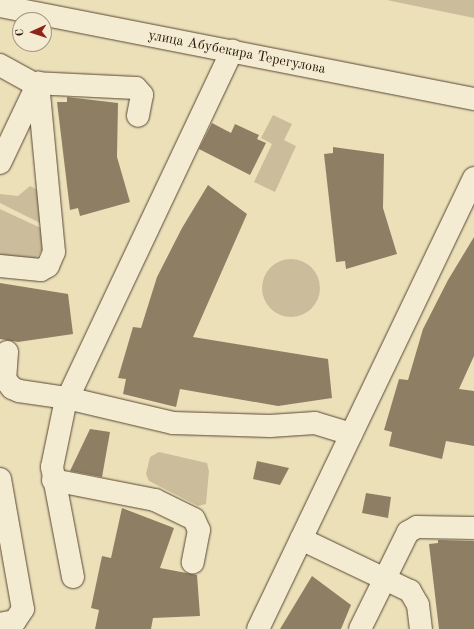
<!DOCTYPE html>
<meta charset="utf-8">
<style>
body{margin:0}
#map{position:relative;width:474px;height:629px;overflow:hidden;background:#ece0b9;font-family:"Old Standard TT",serif}
div>[style]{position:absolute}
.green>*{inset:0;background:#cbbd9b}
.round{border-radius:50%}
.building>*{inset:0;background:#8e7e64}
.roads{filter:drop-shadow(0 0 1px #594734) drop-shadow(0 0 1px #594734)}
.minor>*{height:22px;margin:-11px;padding:0 11px;transform-origin:11px;border-radius:11px;background:#f3ebd2}
span{translate:-50% -50%;white-space:nowrap;text-align:center;line-height:1.15;-webkit-text-stroke:3px #f3ebd2;paint-order:stroke}
.street-label{font-size:14px;color:#281408}
.north{position:absolute;left:12px;top:12px;width:40px;height:40px;box-sizing:border-box;background:#f3ebd2;border:1px solid #a29581;border-radius:50%;rotate:267deg;font-size:11px;font-weight:700;line-height:16px;text-align:center;color:#281408}
.north::after{content:'';display:block;margin:auto;width:14px;height:18px;background:#8f2418;clip-path:polygon(50% 0,100% 100%,50% 72%,0 100%)}
</style>
<div id="map">
<div class="green">
<div style="clip-path:polygon(387px 0,474px 0,474px 18px,396px 2px)"></div>
<div style="clip-path:polygon(273px 115px,292px 124px,284px 140px,296px 146px,275px 192px,254px 182px,272px 144px,261px 138px)"></div>
<div style="clip-path:polygon(30px 186px,38px 190px,42px 224px,0 203px,0 194px,18px 196px)"></div>
<div style="clip-path:polygon(0 209px,43px 229px,43px 248px,37px 257px,33px 259px,0 255px)"></div>
<div class="round" style="left:262px;top:259px;width:58px;height:58px"></div>
<div style="clip-path:polygon(159px 452px,207px 463px,209px 471px,206px 504px,198px 506px,149px 481px,146px 474px,150px 457px)"></div>
</div>
<div class="building">
<div style="clip-path:polygon(67px 97px,118px 103px,117px 157px,130px 202px,80px 216px,78px 208px,70px 210px,57px 102px,67px 102px)"></div>
<div style="clip-path:polygon(212px 123px,231px 133px,235px 124px,259px 135px,257px 139px,266px 143px,250px 175px,199px 149px)"></div>
<div style="clip-path:polygon(333px 147px,384px 154px,383px 208px,397px 254px,346px 269px,345px 261px,336px 262px,324px 154px,333px 153px)"></div>
<div style="clip-path:polygon(208px 185px,247px 214px,193px 337px,328px 359px,332px 398px,278px 406px,180px 389px,176px 407px,123px 394px,126px 379px,118px 378px,133px 327px,141px 328px,157px 277px,182px 228px)"></div>
<div style="clip-path:polygon(474px 237px,474px 356px,459px 389px,474px 391px,474px 446px,446px 441px,442px 459px,389px 446px,392px 432px,384px 430px,399px 379px,408px 380px,423px 329px,448px 280px)"></div>
<div style="clip-path:polygon(0 283px,68px 294px,73px 334px,18px 342px,0 339px)"></div>
<div style="clip-path:polygon(90px 429px,110px 432px,102px 477px,70px 471px)"></div>
<div style="clip-path:polygon(257px 461px,289px 468px,280px 485px,253px 479px)"></div>
<div style="clip-path:polygon(366px 493px,391px 497px,388px 518px,362px 513px)"></div>
<div style="clip-path:polygon(122px 508px,174px 528px,160px 568px,197px 575px,200px 616px,153px 618px,151px 629px,95px 629px,99px 610px,91px 608px,102px 556px,111px 558px)"></div>
<div style="clip-path:polygon(438px 540px,474px 541px,474px 629px,439px 629px,429px 544px,438px 543px)"></div>
<div style="clip-path:polygon(312px 576px,351px 605px,341px 629px,280px 629px)"></div>
</div>
<div class="roads">
<div class="minor">
<div style="left:0;top:6px;width:483px;rotate:11.1deg"></div>
<div style="left:0;top:65px;width:38px;rotate:29deg"></div>
<div style="left:33px;top:83px;width:103px;rotate:2.8deg"></div>
<div style="left:136px;top:88px;width:9px;rotate:49deg"></div>
<div style="left:142px;top:95px;width:21px;rotate:101deg"></div>
<div style="left:0;top:163px;width:89px;rotate:-64.6deg"></div>
<div style="left:0;top:266px;width:41px;rotate:5.6deg"></div>
<div style="left:41px;top:270px;width:8px;rotate:-30deg"></div>
<div style="left:48px;top:266px;width:15px;rotate:-67deg"></div>
<div style="left:54px;top:252px;width:170px;rotate:-95.4deg"></div>
<div style="left:7px;top:352px;width:27px;rotate:94deg"></div>
<div style="left:5px;top:379px;width:11px;rotate:52deg"></div>
<div style="left:12px;top:388px;width:8px;rotate:23deg"></div>
<div style="left:19px;top:391px;width:49px;rotate:8.3deg"></div>
<div style="left:67px;top:398px;width:109px;rotate:13.3deg"></div>
<div style="left:173px;top:423px;width:97px;rotate:1.8deg"></div>
<div style="left:270px;top:426px;width:45px;rotate:-3.8deg"></div>
<div style="left:315px;top:423px;width:38px;rotate:17deg"></div>
<div style="left:0;top:479px;width:132px;rotate:80deg"></div>
<div style="left:23px;top:609px;width:14px;rotate:124deg"></div>
<div style="left:15px;top:621px;width:15px;rotate:169deg"></div>
<div style="left:53px;top:480px;width:104px;rotate:11.1deg"></div>
<div style="left:155px;top:500px;width:43px;rotate:26deg"></div>
<div style="left:194px;top:519px;width:12px;rotate:66deg"></div>
<div style="left:199px;top:530px;width:33px;rotate:101deg"></div>
<div style="left:301px;top:539px;width:121px;rotate:25.5deg"></div>
<div style="left:410px;top:591px;width:16px;rotate:60deg"></div>
<div style="left:418px;top:605px;width:24px;rotate:83deg"></div>
<div style="left:73px;top:577px;width:112px;rotate:-100.8deg"></div>
<div style="left:52px;top:467px;width:64px;rotate:-78.3deg"></div>
<div style="left:65px;top:404px;width:391px;rotate:-64.7deg"></div>
<div style="left:258px;top:629px;width:500px;rotate:-64.41deg"></div>
<div style="left:360px;top:629px;width:108px;rotate:-63.7deg"></div>
<div style="left:408px;top:532px;width:10px;rotate:-29deg"></div>
<div style="left:417px;top:527px;width:57px;rotate:1deg"></div>
</div>
</div>
<div class="street-label">
<span style="left:237px;top:52px;rotate:11deg">улица Абубекира Терегулова</span>
</div>
<div class="north">С</div>
</div>
